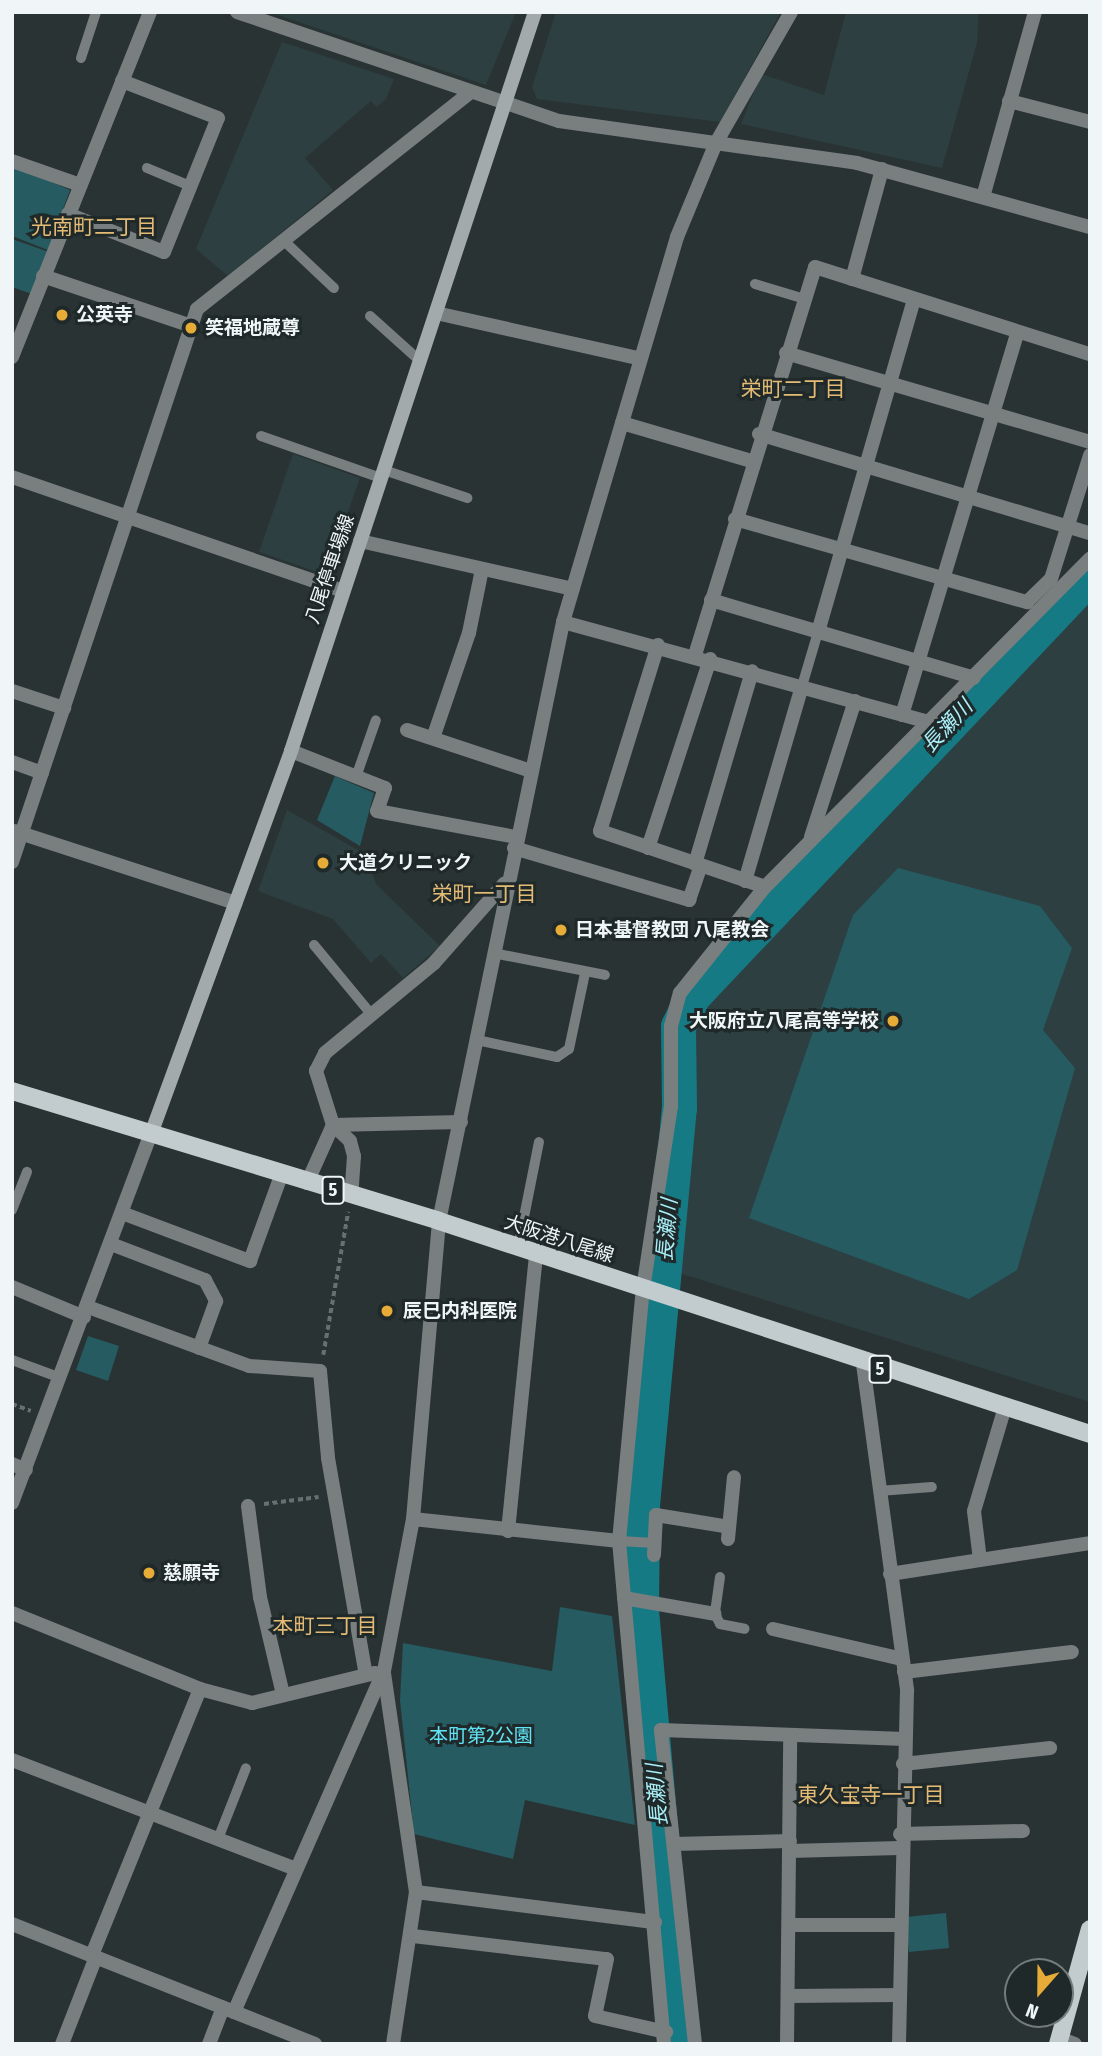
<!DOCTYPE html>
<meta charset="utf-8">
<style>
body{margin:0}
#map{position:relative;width:1102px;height:2056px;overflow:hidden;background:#293334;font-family:"Fira Sans Condensed","Noto Sans JP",sans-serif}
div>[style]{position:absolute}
.built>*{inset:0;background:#2d3f41}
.green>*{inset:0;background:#255b61}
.river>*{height:35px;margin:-17.5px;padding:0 17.5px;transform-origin:17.5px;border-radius:17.5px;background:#167a85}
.path>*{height:3.5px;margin-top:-1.75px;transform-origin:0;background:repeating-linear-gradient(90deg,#677071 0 5px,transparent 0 8.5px)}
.service>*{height:10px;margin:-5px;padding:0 5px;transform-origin:5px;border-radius:5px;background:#797e7f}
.pedestrian>*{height:14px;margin:-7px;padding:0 7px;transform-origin:7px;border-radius:7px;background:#797e7f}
.minor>*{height:14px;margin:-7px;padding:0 7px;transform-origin:7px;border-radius:7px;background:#797e7f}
.tertiary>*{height:14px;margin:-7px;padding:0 7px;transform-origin:7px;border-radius:7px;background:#797e7f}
.secondary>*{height:14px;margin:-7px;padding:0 7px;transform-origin:7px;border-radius:7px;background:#a2aaab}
.primary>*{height:18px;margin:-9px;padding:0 9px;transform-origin:9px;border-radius:9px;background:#c2ccce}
.dots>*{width:19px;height:19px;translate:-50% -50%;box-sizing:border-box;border:4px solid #1f292a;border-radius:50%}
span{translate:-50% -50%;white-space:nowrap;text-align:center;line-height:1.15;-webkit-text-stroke:6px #1f292a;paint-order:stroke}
.shield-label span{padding:2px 5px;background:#1f292a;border:2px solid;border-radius:5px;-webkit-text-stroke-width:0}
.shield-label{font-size:18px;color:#f0f6f7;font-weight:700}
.poi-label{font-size:19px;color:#f0f6f7;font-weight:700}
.left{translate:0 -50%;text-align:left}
.right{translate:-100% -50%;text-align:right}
.street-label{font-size:19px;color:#f0f6f7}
.park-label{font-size:19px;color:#61e4f5}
.neighbourhood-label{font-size:21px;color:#e4bb75}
.water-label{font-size:21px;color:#abf0f9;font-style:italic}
.frame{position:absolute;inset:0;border:14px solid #f0f6f7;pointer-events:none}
.north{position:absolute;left:1004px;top:1958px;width:70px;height:70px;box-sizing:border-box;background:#1f292a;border:2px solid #737b7c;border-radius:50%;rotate:201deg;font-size:19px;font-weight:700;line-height:28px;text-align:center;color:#f0f6f7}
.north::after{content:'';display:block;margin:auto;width:24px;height:32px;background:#e7ac37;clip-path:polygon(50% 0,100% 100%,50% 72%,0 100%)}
</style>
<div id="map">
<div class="built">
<div style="clip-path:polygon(269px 12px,516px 12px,486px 85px)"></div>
<div style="clip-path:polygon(556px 12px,781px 12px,720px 122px,537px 99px,532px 87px)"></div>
<div style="clip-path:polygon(846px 12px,979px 12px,977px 43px,942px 168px,741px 124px,761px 74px,824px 95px)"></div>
<div style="clip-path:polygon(282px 42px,394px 79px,386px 99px,377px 107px,371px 101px,305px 158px,333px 190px,228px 276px,196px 249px)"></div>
<div style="clip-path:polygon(293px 454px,360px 478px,326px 575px,259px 552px)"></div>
<div style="clip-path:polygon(1090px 599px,1090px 1402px,670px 1270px,690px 1120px,689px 1047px,704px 996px)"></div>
<div style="clip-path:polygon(287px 810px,365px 854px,376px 884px,440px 946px,403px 978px,381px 954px,371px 963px,333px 919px,258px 891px)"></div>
</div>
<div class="green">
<div style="clip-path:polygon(12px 165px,70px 190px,48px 250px,12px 236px)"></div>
<div style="clip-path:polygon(12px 239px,49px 252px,32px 294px,12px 287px)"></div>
<div style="clip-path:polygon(335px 776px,374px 793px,360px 846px,317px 820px)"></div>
<div style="clip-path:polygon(898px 868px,1040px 906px,1072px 948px,1043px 1030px,1075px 1068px,1017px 1270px,969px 1299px,749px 1218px,853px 915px)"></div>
<div style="clip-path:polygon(88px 1336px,119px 1346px,108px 1381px,76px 1370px)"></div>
<div style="clip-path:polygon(560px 1607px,612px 1616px,635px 1825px,525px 1800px,513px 1859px,414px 1834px,400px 1700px,403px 1643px,552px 1671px)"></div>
<div style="clip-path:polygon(946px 1913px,949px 1948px,909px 1952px,905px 1917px)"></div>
</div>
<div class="river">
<div style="left:679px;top:2044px;width:437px;rotate:-95deg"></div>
<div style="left:641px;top:1609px;width:104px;rotate:-89.4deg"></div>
<div style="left:642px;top:1505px;width:399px;rotate:-84.7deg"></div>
<div style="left:679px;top:1108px;width:82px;rotate:-90.7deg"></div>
<div style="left:678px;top:1026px;width:32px;rotate:-64deg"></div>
<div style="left:692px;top:997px;width:579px;rotate:-46.61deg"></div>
</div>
<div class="path">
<div style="left:323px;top:1355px;width:145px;rotate:-80.1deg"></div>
<div style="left:12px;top:1404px;width:20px;rotate:20deg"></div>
<div style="left:264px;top:1504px;width:55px;rotate:-7.3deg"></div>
</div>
<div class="service">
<div style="left:81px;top:58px;width:48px;rotate:-71.9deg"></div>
<div style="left:147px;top:168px;width:47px;rotate:22.7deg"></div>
<div style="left:283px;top:240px;width:70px;rotate:43.3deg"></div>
<div style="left:755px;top:284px;width:52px;rotate:16.7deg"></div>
<div style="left:370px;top:316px;width:67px;rotate:42deg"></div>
<div style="left:261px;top:436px;width:127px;rotate:19.3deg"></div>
<div style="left:384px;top:470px;width:88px;rotate:18.6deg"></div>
<div style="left:802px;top:686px;width:56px;rotate:-73.5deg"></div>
<div style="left:356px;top:777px;width:60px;rotate:-70.7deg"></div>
<div style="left:314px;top:945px;width:91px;rotate:50.4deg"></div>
<div style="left:493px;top:953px;width:114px;rotate:11.1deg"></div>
<div style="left:477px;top:1040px;width:82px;rotate:12deg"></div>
<div style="left:557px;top:1057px;width:14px;rotate:-34deg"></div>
<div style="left:569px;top:1049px;width:78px;rotate:-78.1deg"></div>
<div style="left:12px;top:1210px;width:41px;rotate:-68.5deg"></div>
<div style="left:518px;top:1247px;width:107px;rotate:-78.7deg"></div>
<div style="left:12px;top:1360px;width:52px;rotate:20.2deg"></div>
<div style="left:879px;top:1491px;width:53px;rotate:-4.3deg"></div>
<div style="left:619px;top:1541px;width:36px;rotate:3deg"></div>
<div style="left:720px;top:1577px;width:37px;rotate:98deg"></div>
<div style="left:715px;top:1614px;width:11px;rotate:63deg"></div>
<div style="left:720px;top:1624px;width:25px;rotate:11deg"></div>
<div style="left:218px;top:1839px;width:76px;rotate:-68.5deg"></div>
</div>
<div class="pedestrian">
<div style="left:62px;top:2044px;width:93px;rotate:-68.7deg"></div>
</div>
<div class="minor">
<div style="left:1009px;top:101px;width:84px;rotate:14.5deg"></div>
<div style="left:12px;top:161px;width:72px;rotate:19.4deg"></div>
<div style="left:983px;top:197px;width:192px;rotate:-74.3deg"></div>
<div style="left:68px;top:214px;width:103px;rotate:21.6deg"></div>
<div style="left:164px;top:252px;width:144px;rotate:-68.1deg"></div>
<div style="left:218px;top:118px;width:103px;rotate:-158.9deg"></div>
<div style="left:43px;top:276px;width:154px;rotate:18.6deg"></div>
<div style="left:852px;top:279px;width:114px;rotate:-74.7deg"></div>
<div style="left:436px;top:313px;width:207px;rotate:12.6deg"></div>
<div style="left:786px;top:353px;width:317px;rotate:16.3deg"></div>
<div style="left:12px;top:357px;width:372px;rotate:-68.2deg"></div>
<div style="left:622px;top:423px;width:134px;rotate:16.4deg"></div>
<div style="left:759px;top:434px;width:345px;rotate:16.7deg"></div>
<div style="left:12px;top:477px;width:350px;rotate:19deg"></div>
<div style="left:735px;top:519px;width:304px;rotate:15.9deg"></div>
<div style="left:1027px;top:602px;width:33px;rotate:-44deg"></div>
<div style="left:1051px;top:579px;width:130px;rotate:-72.5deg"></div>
<div style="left:360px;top:541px;width:218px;rotate:12.7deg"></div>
<div style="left:711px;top:600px;width:274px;rotate:16.5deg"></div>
<div style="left:563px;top:622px;width:382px;rotate:15.3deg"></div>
<div style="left:818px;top:632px;width:346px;rotate:-73.9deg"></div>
<div style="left:658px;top:645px;width:195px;rotate:107.3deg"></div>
<div style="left:600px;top:831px;width:174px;rotate:18.7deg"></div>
<div style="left:695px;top:655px;width:406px;rotate:-72.8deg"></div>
<div style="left:815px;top:267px;width:288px;rotate:17.6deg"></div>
<div style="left:12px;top:691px;width:55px;rotate:18.1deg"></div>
<div style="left:902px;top:715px;width:399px;rotate:-73.2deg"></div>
<div style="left:407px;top:730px;width:131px;rotate:18.3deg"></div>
<div style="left:433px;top:738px;width:111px;rotate:-71.1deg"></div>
<div style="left:469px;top:633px;width:65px;rotate:-78.5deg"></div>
<div style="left:291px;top:751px;width:101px;rotate:21.5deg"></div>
<div style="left:385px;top:788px;width:24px;rotate:109deg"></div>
<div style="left:377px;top:811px;width:141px;rotate:10.6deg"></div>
<div style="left:12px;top:762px;width:32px;rotate:20deg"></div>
<div style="left:14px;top:831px;width:233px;rotate:18deg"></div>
<div style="left:811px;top:837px;width:143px;rotate:-72.1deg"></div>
<div style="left:514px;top:848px;width:183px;rotate:16.5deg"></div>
<div style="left:689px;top:900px;width:36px;rotate:-71deg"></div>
<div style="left:648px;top:848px;width:199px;rotate:-71.8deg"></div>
<div style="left:12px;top:862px;width:583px;rotate:-71.5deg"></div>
<div style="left:197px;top:309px;width:346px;rotate:-38.4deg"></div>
<div style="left:695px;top:864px;width:201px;rotate:-73.5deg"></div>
<div style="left:745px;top:881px;width:203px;rotate:-73.7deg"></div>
<div style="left:461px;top:1122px;width:128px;rotate:178.7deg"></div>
<div style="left:333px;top:1125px;width:57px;rotate:-107.5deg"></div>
<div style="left:316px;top:1071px;width:20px;rotate:-63deg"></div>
<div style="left:325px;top:1053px;width:141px;rotate:-39.5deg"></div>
<div style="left:434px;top:963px;width:106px;rotate:-48.5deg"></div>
<div style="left:307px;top:1183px;width:64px;rotate:-65.9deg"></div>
<div style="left:333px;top:1125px;width:23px;rotate:43deg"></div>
<div style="left:350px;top:1141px;width:16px;rotate:75deg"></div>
<div style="left:354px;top:1156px;width:39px;rotate:94deg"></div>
<div style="left:122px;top:1213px;width:137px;rotate:20.6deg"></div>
<div style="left:250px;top:1261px;width:90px;rotate:-70deg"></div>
<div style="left:111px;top:1244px;width:101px;rotate:21deg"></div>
<div style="left:205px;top:1280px;width:24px;rotate:62deg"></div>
<div style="left:216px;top:1301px;width:50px;rotate:109.9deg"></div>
<div style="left:12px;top:1287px;width:78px;rotate:22.6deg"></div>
<div style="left:88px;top:1307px;width:171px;rotate:20.1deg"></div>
<div style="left:249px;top:1366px;width:71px;rotate:4deg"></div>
<div style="left:320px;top:1371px;width:87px;rotate:84.7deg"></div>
<div style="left:328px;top:1458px;width:220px;rotate:80.1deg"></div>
<div style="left:863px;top:1364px;width:330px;rotate:82.3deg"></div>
<div style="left:907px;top:1691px;width:353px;rotate:91.3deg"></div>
<div style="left:12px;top:1464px;width:15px;rotate:23deg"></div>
<div style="left:12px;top:1503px;width:394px;rotate:-69.4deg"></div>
<div style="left:248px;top:1506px;width:92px;rotate:82.5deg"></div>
<div style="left:260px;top:1597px;width:100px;rotate:76.7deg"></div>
<div style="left:413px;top:1519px;width:207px;rotate:6.1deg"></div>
<div style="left:508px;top:1531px;width:279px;rotate:-84.2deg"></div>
<div style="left:728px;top:1539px;width:62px;rotate:-84.5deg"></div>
<div style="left:654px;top:1555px;width:40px;rotate:-87.1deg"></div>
<div style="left:656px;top:1515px;width:74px;rotate:9.3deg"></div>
<div style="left:980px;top:1560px;width:49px;rotate:-97deg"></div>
<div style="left:974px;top:1511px;width:109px;rotate:-73.4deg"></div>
<div style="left:890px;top:1574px;width:202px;rotate:-8.8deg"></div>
<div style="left:624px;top:1598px;width:92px;rotate:10deg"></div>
<div style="left:12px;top:1613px;width:203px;rotate:22deg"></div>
<div style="left:200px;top:1689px;width:54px;rotate:15.1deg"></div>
<div style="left:252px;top:1703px;width:127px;rotate:-13.7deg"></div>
<div style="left:773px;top:1629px;width:132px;rotate:13.1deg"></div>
<div style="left:904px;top:1672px;width:169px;rotate:-6.8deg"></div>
<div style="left:384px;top:1673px;width:221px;rotate:81.7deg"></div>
<div style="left:416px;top:1892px;width:154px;rotate:98.6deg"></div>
<div style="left:12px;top:1760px;width:301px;rotate:21deg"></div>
<div style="left:903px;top:1764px;width:148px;rotate:-6.2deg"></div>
<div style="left:900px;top:1834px;width:123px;rotate:-1.4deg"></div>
<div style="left:674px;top:1844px;width:116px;rotate:-1.5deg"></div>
<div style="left:790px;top:1851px;width:109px;rotate:-1.6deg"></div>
<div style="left:416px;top:1892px;width:241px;rotate:7.2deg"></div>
<div style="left:789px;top:1925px;width:110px"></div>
<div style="left:413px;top:1936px;width:195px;rotate:6.8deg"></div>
<div style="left:607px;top:1959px;width:58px;rotate:101.9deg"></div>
<div style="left:595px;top:2016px;width:73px;rotate:12.7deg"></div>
<div style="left:92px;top:1955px;width:287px;rotate:-67.9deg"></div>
<div style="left:789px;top:1996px;width:111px;rotate:-0.5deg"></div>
<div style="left:234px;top:2012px;width:373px;rotate:-66.3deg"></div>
<div style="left:384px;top:1671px;width:155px;rotate:-79.2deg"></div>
<div style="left:413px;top:1519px;width:299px;rotate:-85deg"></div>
<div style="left:439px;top:1221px;width:612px;rotate:-78.3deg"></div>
<div style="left:563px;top:622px;width:402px;rotate:-73.5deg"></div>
<div style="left:677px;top:237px;width:102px;rotate:-67.5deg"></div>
<div style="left:716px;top:143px;width:151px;rotate:-60.2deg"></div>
<div style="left:1059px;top:2038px;width:17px;rotate:21deg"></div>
<div style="left:209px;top:2044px;width:39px;rotate:-69deg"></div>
<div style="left:664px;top:2044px;width:505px;rotate:-95.11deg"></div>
<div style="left:619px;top:1541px;width:253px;rotate:-84.6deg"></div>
<div style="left:643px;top:1289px;width:184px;rotate:-81.3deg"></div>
<div style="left:671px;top:1107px;width:81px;rotate:-90deg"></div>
<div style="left:671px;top:1026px;width:34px;rotate:-75deg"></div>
<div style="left:680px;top:993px;width:136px;rotate:-51.3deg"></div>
<div style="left:765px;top:887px;width:462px;rotate:-45.3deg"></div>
<div style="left:695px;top:2044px;width:316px;rotate:-96.2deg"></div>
<div style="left:661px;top:1730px;width:244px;rotate:2.1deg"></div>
<div style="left:787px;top:2044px;width:309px;rotate:-89.4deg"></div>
</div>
<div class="tertiary">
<div style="left:237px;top:12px;width:340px;rotate:18.7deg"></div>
<div style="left:559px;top:121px;width:301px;rotate:8deg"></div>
<div style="left:857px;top:163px;width:242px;rotate:15.4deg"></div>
<div style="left:12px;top:1924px;width:326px;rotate:21.6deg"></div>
</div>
<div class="secondary">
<div style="left:151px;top:1134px;width:408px;rotate:-69.9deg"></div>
<div style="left:291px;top:751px;width:778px;rotate:-71.73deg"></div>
</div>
<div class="primary">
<div style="left:12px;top:1091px;width:446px;rotate:16.9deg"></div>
<div style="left:439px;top:1221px;width:685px;rotate:18.12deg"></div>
<div style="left:1058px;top:2044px;width:119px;rotate:-74.5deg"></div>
</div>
<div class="dots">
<div style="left:62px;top:315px;background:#e7ac37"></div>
<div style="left:191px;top:328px;background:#e7ac37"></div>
<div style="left:323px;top:863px;background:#e7ac37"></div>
<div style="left:561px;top:930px;background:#e7ac37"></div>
<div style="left:893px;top:1021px;background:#e7ac37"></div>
<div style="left:387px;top:1311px;background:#e7ac37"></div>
<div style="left:149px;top:1573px;background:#e7ac37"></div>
</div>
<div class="shield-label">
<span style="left:333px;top:1190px">5</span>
<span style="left:880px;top:1369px">5</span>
</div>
<div class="poi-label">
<span class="left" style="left:76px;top:315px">公英寺</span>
<span class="left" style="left:205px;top:328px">笑福地蔵尊</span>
<span class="left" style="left:339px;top:863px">大道クリニック</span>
<span class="left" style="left:575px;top:930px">日本基督教団 八尾教会</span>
<span class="right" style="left:879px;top:1021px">大阪府立八尾高等学校</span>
<span class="left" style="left:403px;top:1311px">辰巳内科医院</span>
<span class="left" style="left:163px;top:1573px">慈願寺</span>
</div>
<div class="street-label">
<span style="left:330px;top:569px;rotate:-71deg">八尾停車場線</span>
<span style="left:559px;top:1239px;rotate:18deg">大阪港八尾線</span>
</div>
<div class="park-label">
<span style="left:481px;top:1736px">本町第2公園</span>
</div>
<div class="neighbourhood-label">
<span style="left:94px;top:227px">光南町二丁目</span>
<span style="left:793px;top:389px">栄町二丁目</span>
<span style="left:484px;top:894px">栄町一丁目</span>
<span style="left:325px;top:1626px">本町三丁目</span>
<span style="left:871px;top:1795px">東久宝寺一丁目</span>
</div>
<div class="water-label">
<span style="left:947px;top:726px;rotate:-47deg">長瀬川</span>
<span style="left:667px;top:1230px;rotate:-85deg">長瀬川</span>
<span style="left:657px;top:1795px;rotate:-95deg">長瀬川</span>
</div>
<div class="frame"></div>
<div class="north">N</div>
</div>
